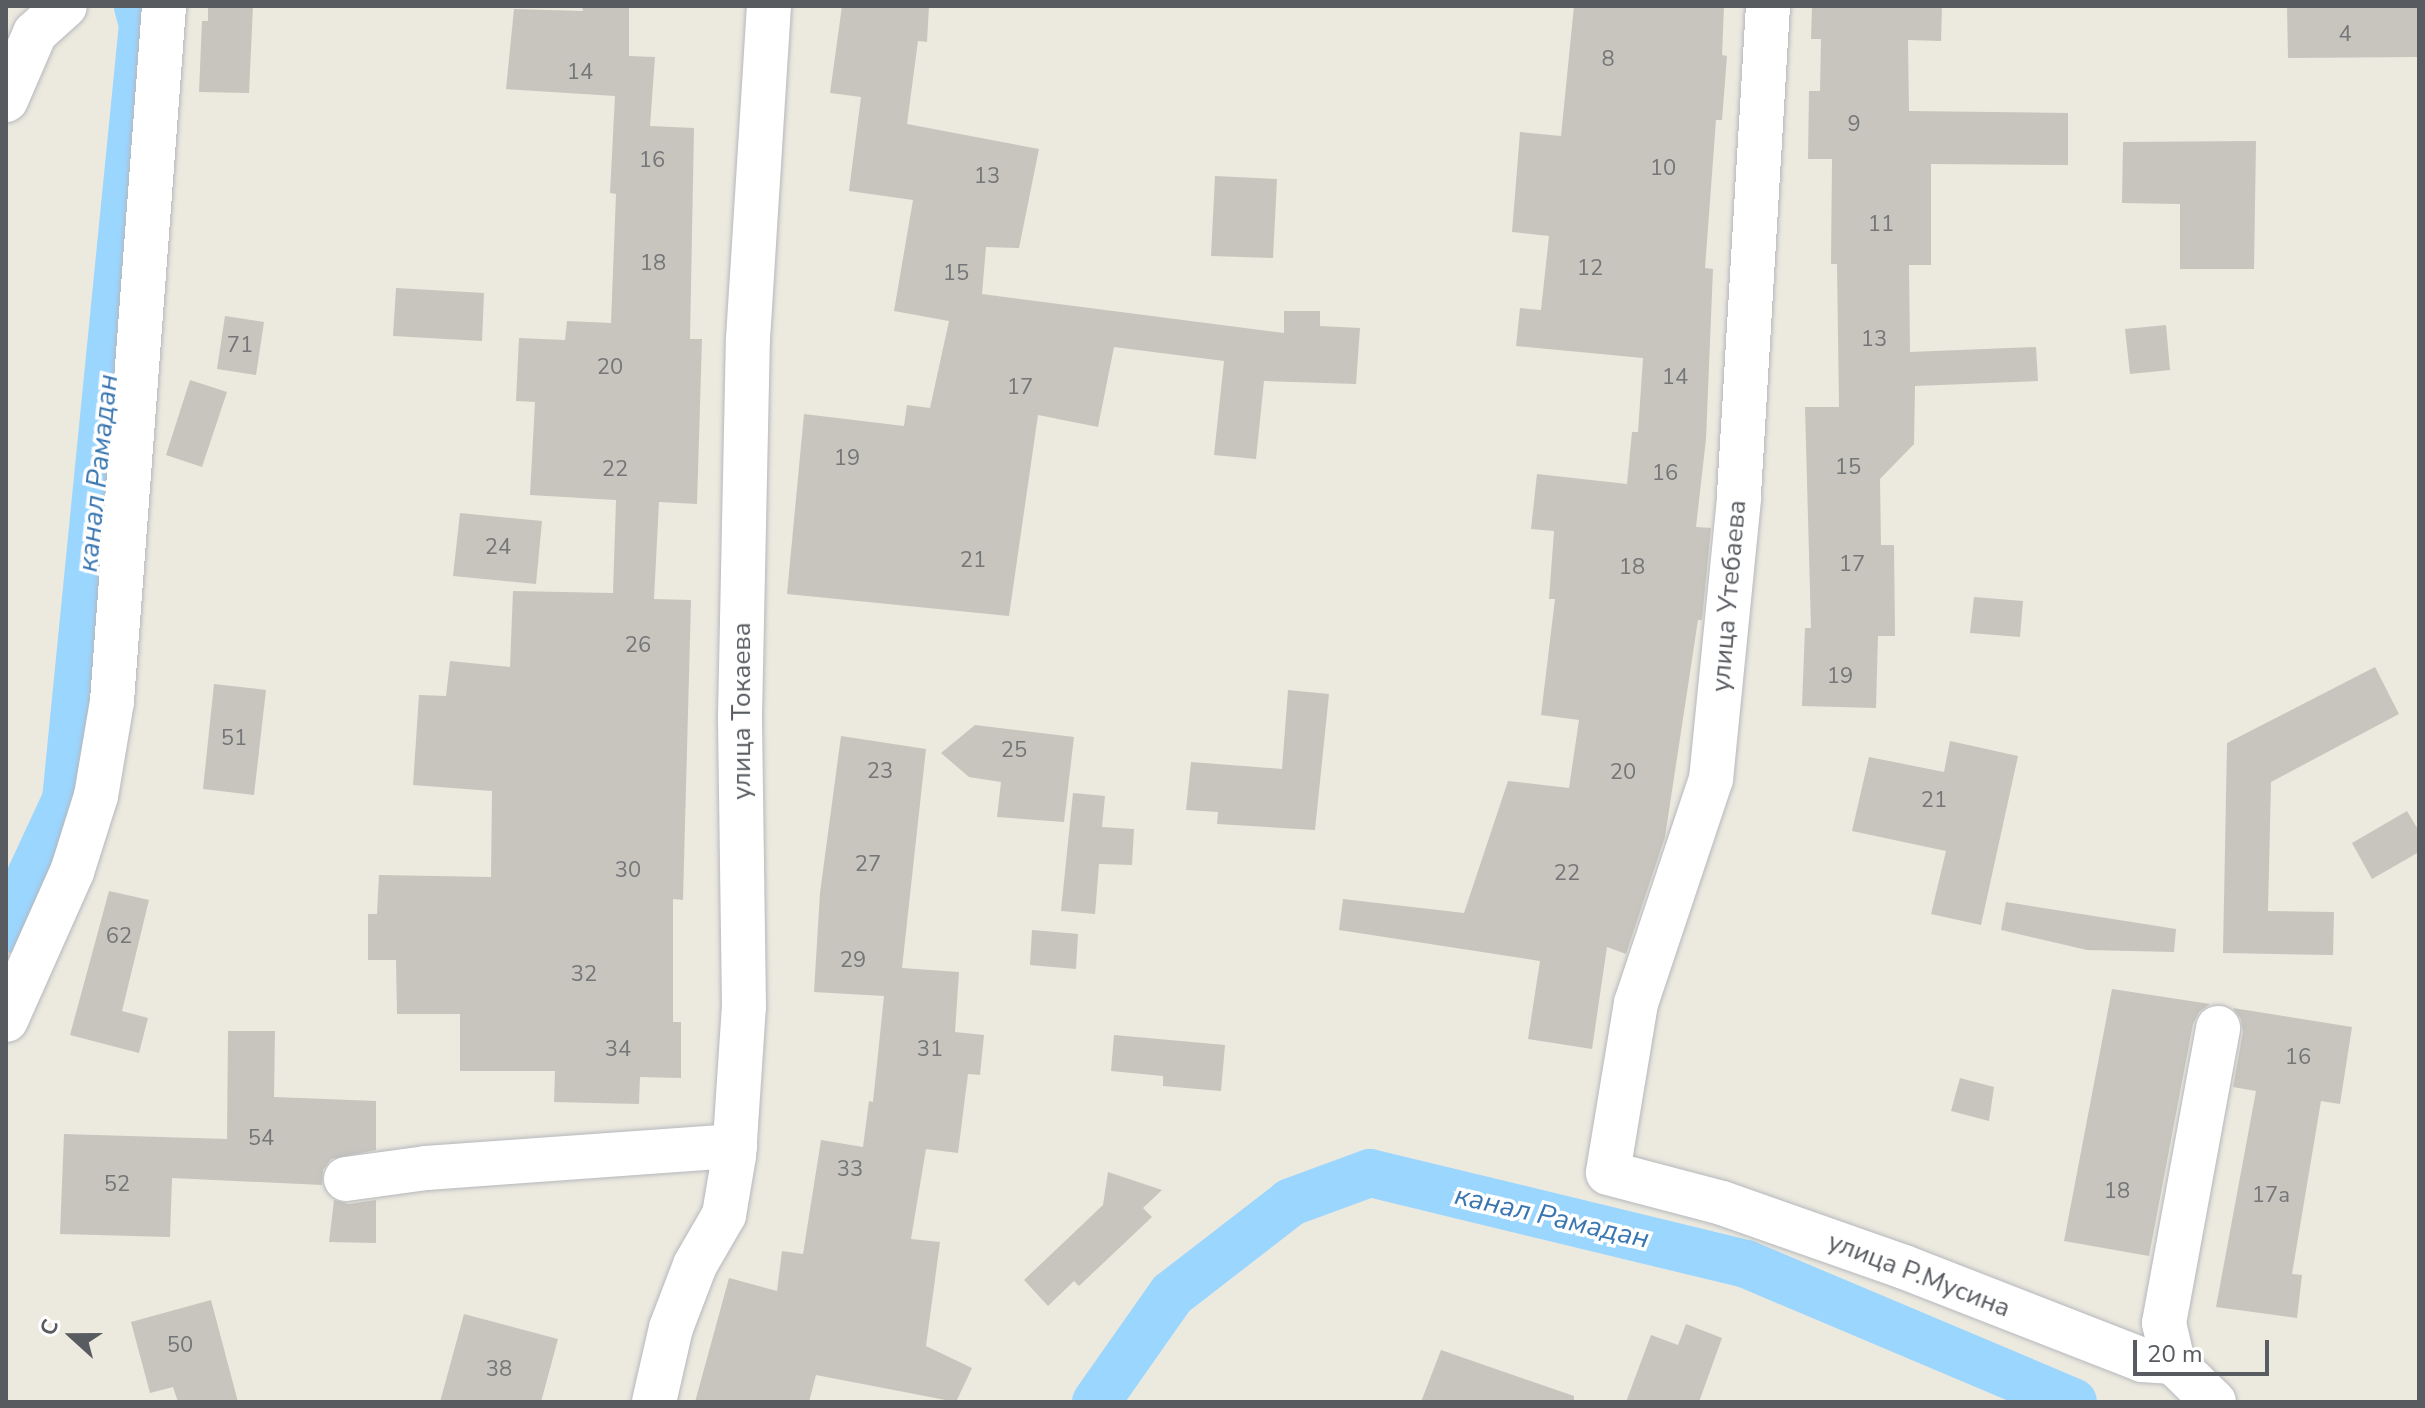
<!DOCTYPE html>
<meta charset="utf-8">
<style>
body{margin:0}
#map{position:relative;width:2425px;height:1408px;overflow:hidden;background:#ece9df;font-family:"Nunito Sans",sans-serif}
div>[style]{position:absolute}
.canal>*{height:48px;margin:-24px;padding:0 24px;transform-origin:24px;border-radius:24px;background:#9bd6ff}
.building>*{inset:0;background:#c8c5be}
.roads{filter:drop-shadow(0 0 2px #b5b8bc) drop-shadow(0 0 2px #b5b8bc)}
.street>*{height:44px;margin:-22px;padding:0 22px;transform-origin:22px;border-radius:22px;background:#fff}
span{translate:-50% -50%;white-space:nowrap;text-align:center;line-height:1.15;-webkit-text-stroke:7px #fff;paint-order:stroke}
.number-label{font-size:22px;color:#747678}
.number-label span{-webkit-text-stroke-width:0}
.street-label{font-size:26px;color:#585c61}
.water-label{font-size:28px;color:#3976b1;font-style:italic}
.frame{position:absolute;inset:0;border:8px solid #585c61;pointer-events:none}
.north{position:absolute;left:32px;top:1296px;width:80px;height:80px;-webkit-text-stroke:6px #fff;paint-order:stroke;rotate:291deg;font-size:22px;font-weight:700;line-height:32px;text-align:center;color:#585c61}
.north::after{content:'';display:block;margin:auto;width:28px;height:36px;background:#585c61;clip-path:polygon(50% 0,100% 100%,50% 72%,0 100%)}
.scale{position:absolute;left:2133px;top:1340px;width:136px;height:36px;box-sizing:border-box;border:4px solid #585c61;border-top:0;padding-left:10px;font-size:24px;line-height:28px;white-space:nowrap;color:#585c61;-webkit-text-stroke:6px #fff;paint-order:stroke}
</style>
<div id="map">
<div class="canal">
<div style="left:6px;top:929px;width:142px;rotate:-65.1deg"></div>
<div style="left:66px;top:800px;width:779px;rotate:-84.33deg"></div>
<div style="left:143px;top:25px;width:20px;rotate:-105deg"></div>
<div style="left:1096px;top:1402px;width:132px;rotate:-54.9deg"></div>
<div style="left:1172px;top:1294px;width:150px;rotate:-37.7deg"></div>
<div style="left:1291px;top:1202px;width:84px;rotate:-20.2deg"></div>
<div style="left:1370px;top:1173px;width:387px;rotate:13.6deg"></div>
<div style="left:1746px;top:1264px;width:355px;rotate:22.9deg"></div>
</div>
<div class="building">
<div style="clip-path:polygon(208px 6px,253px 6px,249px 93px,199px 92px,202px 21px,208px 21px)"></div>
<div style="clip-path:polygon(582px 6px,629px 6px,629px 56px,655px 57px,650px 126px,694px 128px,690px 339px,702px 339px,697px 504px,659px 502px,654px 599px,691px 600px,683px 900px,673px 899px,673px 1022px,681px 1022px,681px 1078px,640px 1077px,639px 1104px,554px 1102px,555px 1071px,460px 1071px,460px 1014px,397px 1014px,396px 960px,368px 960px,368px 914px,377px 914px,379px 875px,491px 877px,492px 791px,413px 785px,419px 695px,446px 696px,450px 661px,510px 667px,513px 591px,613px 593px,616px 500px,530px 495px,535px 402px,516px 401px,519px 338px,565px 340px,567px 321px,611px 323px,616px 194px,610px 193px,615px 96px,506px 89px,514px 9px,583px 11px)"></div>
<div style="clip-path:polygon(842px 6px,929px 6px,927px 42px,918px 41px,907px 124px,1039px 149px,1019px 248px,986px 247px,982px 294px,1284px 333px,1284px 311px,1320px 311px,1320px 326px,1360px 328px,1356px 384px,1264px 381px,1256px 459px,1214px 455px,1224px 361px,1114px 347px,1098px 427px,1038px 415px,1009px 616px,787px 594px,804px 414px,904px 426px,907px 405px,930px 408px,949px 321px,894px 311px,913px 200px,849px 191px,861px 97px,830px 93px)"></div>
<div style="clip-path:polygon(1574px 6px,1724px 6px,1722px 55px,1727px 56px,1722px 120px,1716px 120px,1705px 268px,1713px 269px,1712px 293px,1706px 439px,1696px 527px,1711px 528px,1702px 620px,1698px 620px,1665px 837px,1626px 954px,1607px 947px,1592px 1049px,1528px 1039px,1540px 961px,1339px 930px,1343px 899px,1464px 913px,1508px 781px,1569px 788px,1579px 720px,1541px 715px,1555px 599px,1549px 599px,1554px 531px,1531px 529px,1537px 474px,1627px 484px,1632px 432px,1638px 432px,1643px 358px,1516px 346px,1520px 308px,1541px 310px,1549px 236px,1512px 232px,1520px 132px,1561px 136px)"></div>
<div style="clip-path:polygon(1812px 6px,1942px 6px,1941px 41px,1908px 40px,1909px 111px,2068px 113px,2068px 165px,1931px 164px,1931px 265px,1909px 265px,1910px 352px,2036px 347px,2038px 381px,1915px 386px,1914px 444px,1880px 479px,1881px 545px,1894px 545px,1895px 636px,1878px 636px,1876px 708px,1802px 706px,1805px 628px,1811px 628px,1805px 407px,1839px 407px,1837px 264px,1831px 264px,1832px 159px,1808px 159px,1809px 91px,1820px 91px,1821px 39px,1811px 39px)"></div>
<div style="clip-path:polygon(2287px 6px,2419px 6px,2419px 57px,2288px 58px)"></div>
<div style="clip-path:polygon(2256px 141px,2254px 269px,2180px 269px,2180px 204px,2122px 203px,2123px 142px)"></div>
<div style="clip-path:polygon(1215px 176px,1277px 179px,1273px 258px,1211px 256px)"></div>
<div style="clip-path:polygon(396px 288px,484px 293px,482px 341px,393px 336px)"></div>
<div style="clip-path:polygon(225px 316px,264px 322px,256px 375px,217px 369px)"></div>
<div style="clip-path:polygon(2166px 325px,2170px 370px,2130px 374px,2125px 329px)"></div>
<div style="clip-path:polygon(190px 380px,227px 392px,202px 467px,166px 455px)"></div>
<div style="clip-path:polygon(460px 513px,542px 521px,536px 584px,453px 576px)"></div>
<div style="clip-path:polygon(1974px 597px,2023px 601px,2020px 637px,1970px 633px)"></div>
<div style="clip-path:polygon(2375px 667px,2399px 714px,2271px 782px,2268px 911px,2334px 912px,2333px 955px,2223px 953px,2227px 743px)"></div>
<div style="clip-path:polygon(214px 684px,266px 690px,254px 795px,203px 789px)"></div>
<div style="clip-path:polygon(1288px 690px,1329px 694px,1315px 830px,1217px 824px,1218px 812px,1186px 810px,1191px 762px,1282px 769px)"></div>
<div style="clip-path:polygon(975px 725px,1074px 737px,1064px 822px,997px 817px,1001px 782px,969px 777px,941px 753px)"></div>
<div style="clip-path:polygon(841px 736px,926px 749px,902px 968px,959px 972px,955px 1032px,984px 1035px,980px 1075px,968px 1074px,958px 1153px,926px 1149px,911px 1239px,940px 1242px,926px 1346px,972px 1368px,956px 1402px,816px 1375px,809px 1402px,695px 1402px,729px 1278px,777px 1291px,782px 1251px,803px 1254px,821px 1140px,863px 1147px,869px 1101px,873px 1102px,884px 996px,814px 992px,820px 893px)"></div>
<div style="clip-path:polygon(1950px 741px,2018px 756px,1981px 925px,1931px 914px,1946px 851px,1852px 831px,1869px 757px,1944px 772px)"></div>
<div style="clip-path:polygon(1073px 793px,1105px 796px,1102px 827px,1134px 829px,1132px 865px,1099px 864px,1095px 914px,1061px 911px)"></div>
<div style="clip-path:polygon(2407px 811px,2419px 831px,2419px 852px,2372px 879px,2352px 843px)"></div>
<div style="clip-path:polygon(109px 891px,149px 900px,122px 1011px,148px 1018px,139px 1053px,70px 1035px)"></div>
<div style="clip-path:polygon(2006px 902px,2176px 929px,2174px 952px,2087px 950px,2001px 930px)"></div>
<div style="clip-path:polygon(1032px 930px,1078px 934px,1076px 969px,1030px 965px)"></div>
<div style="clip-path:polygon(2112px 989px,2210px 1004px,2199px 1012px,2193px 1024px,2149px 1256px,2064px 1241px)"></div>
<div style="clip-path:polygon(2233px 1008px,2352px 1027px,2340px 1104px,2321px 1101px,2292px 1274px,2302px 1275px,2297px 1318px,2216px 1307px,2256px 1091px,2233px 1087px,2243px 1032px,2241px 1019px)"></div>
<div style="clip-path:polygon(228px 1031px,275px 1031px,274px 1097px,376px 1101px,376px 1150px,331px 1159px,323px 1170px,322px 1185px,172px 1178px,170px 1237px,60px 1234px,64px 1134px,227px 1139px)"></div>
<div style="clip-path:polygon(1114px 1035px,1225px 1045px,1221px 1091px,1163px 1086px,1163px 1076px,1111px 1071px)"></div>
<div style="clip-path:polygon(1960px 1078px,1994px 1087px,1989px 1121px,1951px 1111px)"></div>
<div style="clip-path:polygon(1108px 1172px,1162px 1190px,1143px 1208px,1152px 1217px,1079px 1286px,1074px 1281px,1048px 1306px,1024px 1280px,1103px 1205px)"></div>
<div style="clip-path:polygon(334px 1200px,349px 1204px,376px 1200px,376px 1243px,329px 1242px)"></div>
<div style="clip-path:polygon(211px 1300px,238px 1402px,178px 1402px,173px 1387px,150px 1393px,131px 1322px)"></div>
<div style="clip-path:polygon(464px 1314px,558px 1339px,541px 1402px,440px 1402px)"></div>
<div style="clip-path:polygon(1686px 1324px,1722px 1338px,1699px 1402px,1626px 1402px,1651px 1335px,1678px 1345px)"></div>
<div style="clip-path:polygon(1441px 1350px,1574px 1396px,1574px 1402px,1421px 1402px)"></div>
</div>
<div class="roads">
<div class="street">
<div style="left:1768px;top:6px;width:494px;rotate:93.4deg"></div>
<div style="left:1739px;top:499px;width:281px;rotate:95.7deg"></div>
<div style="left:1711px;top:779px;width:236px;rotate:108.5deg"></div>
<div style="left:1636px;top:1003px;width:172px;rotate:99.4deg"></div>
<div style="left:1608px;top:1173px;width:118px;rotate:14.7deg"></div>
<div style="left:1722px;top:1203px;width:193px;rotate:19.4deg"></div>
<div style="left:1904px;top:1267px;width:256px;rotate:21.3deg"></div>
<div style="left:2142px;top:1360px;width:31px;rotate:4deg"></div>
<div style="left:6px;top:100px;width:73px;rotate:-66.6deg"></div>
<div style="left:35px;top:33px;width:40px;rotate:-42deg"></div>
<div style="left:6px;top:1020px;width:162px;rotate:-66deg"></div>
<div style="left:72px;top:872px;width:80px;rotate:-72.5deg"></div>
<div style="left:96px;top:796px;width:96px;rotate:-80.4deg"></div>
<div style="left:112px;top:701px;width:697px;rotate:-85.72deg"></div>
<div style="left:346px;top:1179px;width:81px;rotate:-7.8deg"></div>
<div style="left:426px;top:1168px;width:310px;rotate:-4.1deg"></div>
<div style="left:654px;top:1402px;width:76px;rotate:-77.1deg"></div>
<div style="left:671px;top:1328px;width:67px;rotate:-69.1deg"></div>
<div style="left:695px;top:1265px;width:58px;rotate:-59.9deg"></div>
<div style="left:724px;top:1215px;width:60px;rotate:-80.4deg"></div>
<div style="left:734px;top:1156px;width:149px;rotate:-86.2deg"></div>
<div style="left:744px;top:1007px;width:291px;rotate:-90.8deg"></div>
<div style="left:740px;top:716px;width:377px;rotate:-88.8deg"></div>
<div style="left:748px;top:339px;width:334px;rotate:-86.4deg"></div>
<div style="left:2214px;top:1402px;width:57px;rotate:-135.7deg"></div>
<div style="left:2173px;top:1362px;width:40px;rotate:-103deg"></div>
<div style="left:2164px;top:1323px;width:300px;rotate:-79.6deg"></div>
</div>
</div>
<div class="number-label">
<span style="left:2345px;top:35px">4</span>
<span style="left:1608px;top:60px">8</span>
<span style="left:580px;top:73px">14</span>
<span style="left:1854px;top:125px">9</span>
<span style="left:652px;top:161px">16</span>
<span style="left:1663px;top:169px">10</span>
<span style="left:987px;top:177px">13</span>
<span style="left:1881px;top:225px">11</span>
<span style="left:653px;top:264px">18</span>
<span style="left:1590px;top:269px">12</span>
<span style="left:956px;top:274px">15</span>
<span style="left:1874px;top:340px">13</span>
<span style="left:240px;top:346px">71</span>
<span style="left:610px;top:368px">20</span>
<span style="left:1675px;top:378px">14</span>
<span style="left:1020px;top:388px">17</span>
<span style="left:847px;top:459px">19</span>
<span style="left:1848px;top:468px">15</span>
<span style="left:615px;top:470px">22</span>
<span style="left:1665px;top:474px">16</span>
<span style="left:498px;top:548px">24</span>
<span style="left:973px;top:561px">21</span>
<span style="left:1852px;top:565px">17</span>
<span style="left:1632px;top:568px">18</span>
<span style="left:638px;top:646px">26</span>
<span style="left:1840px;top:677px">19</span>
<span style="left:234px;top:739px">51</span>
<span style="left:1014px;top:751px">25</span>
<span style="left:880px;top:772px">23</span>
<span style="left:1623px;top:773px">20</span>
<span style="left:1934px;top:801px">21</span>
<span style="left:868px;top:865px">27</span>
<span style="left:628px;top:871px">30</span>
<span style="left:1567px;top:874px">22</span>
<span style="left:119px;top:937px">62</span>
<span style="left:853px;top:961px">29</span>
<span style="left:584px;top:975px">32</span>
<span style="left:618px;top:1050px">34</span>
<span style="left:930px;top:1050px">31</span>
<span style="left:2298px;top:1058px">16</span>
<span style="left:261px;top:1139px">54</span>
<span style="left:850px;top:1170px">33</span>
<span style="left:117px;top:1185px">52</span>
<span style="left:2117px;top:1192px">18</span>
<span style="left:2271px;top:1196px">17а</span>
<span style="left:180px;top:1346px">50</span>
<span style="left:499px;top:1370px">38</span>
</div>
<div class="street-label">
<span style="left:1729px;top:596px;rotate:-85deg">улица Утебаева</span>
<span style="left:742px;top:711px;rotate:-90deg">улица Токаева</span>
<span style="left:1919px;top:1275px;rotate:21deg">улица Р.Мусина</span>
</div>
<div class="water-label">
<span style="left:98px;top:473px;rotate:-84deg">канал Рамадан</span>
<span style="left:1552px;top:1217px;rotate:13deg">канал Рамадан</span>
</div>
<div class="frame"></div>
<div class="north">С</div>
<div class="scale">20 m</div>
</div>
